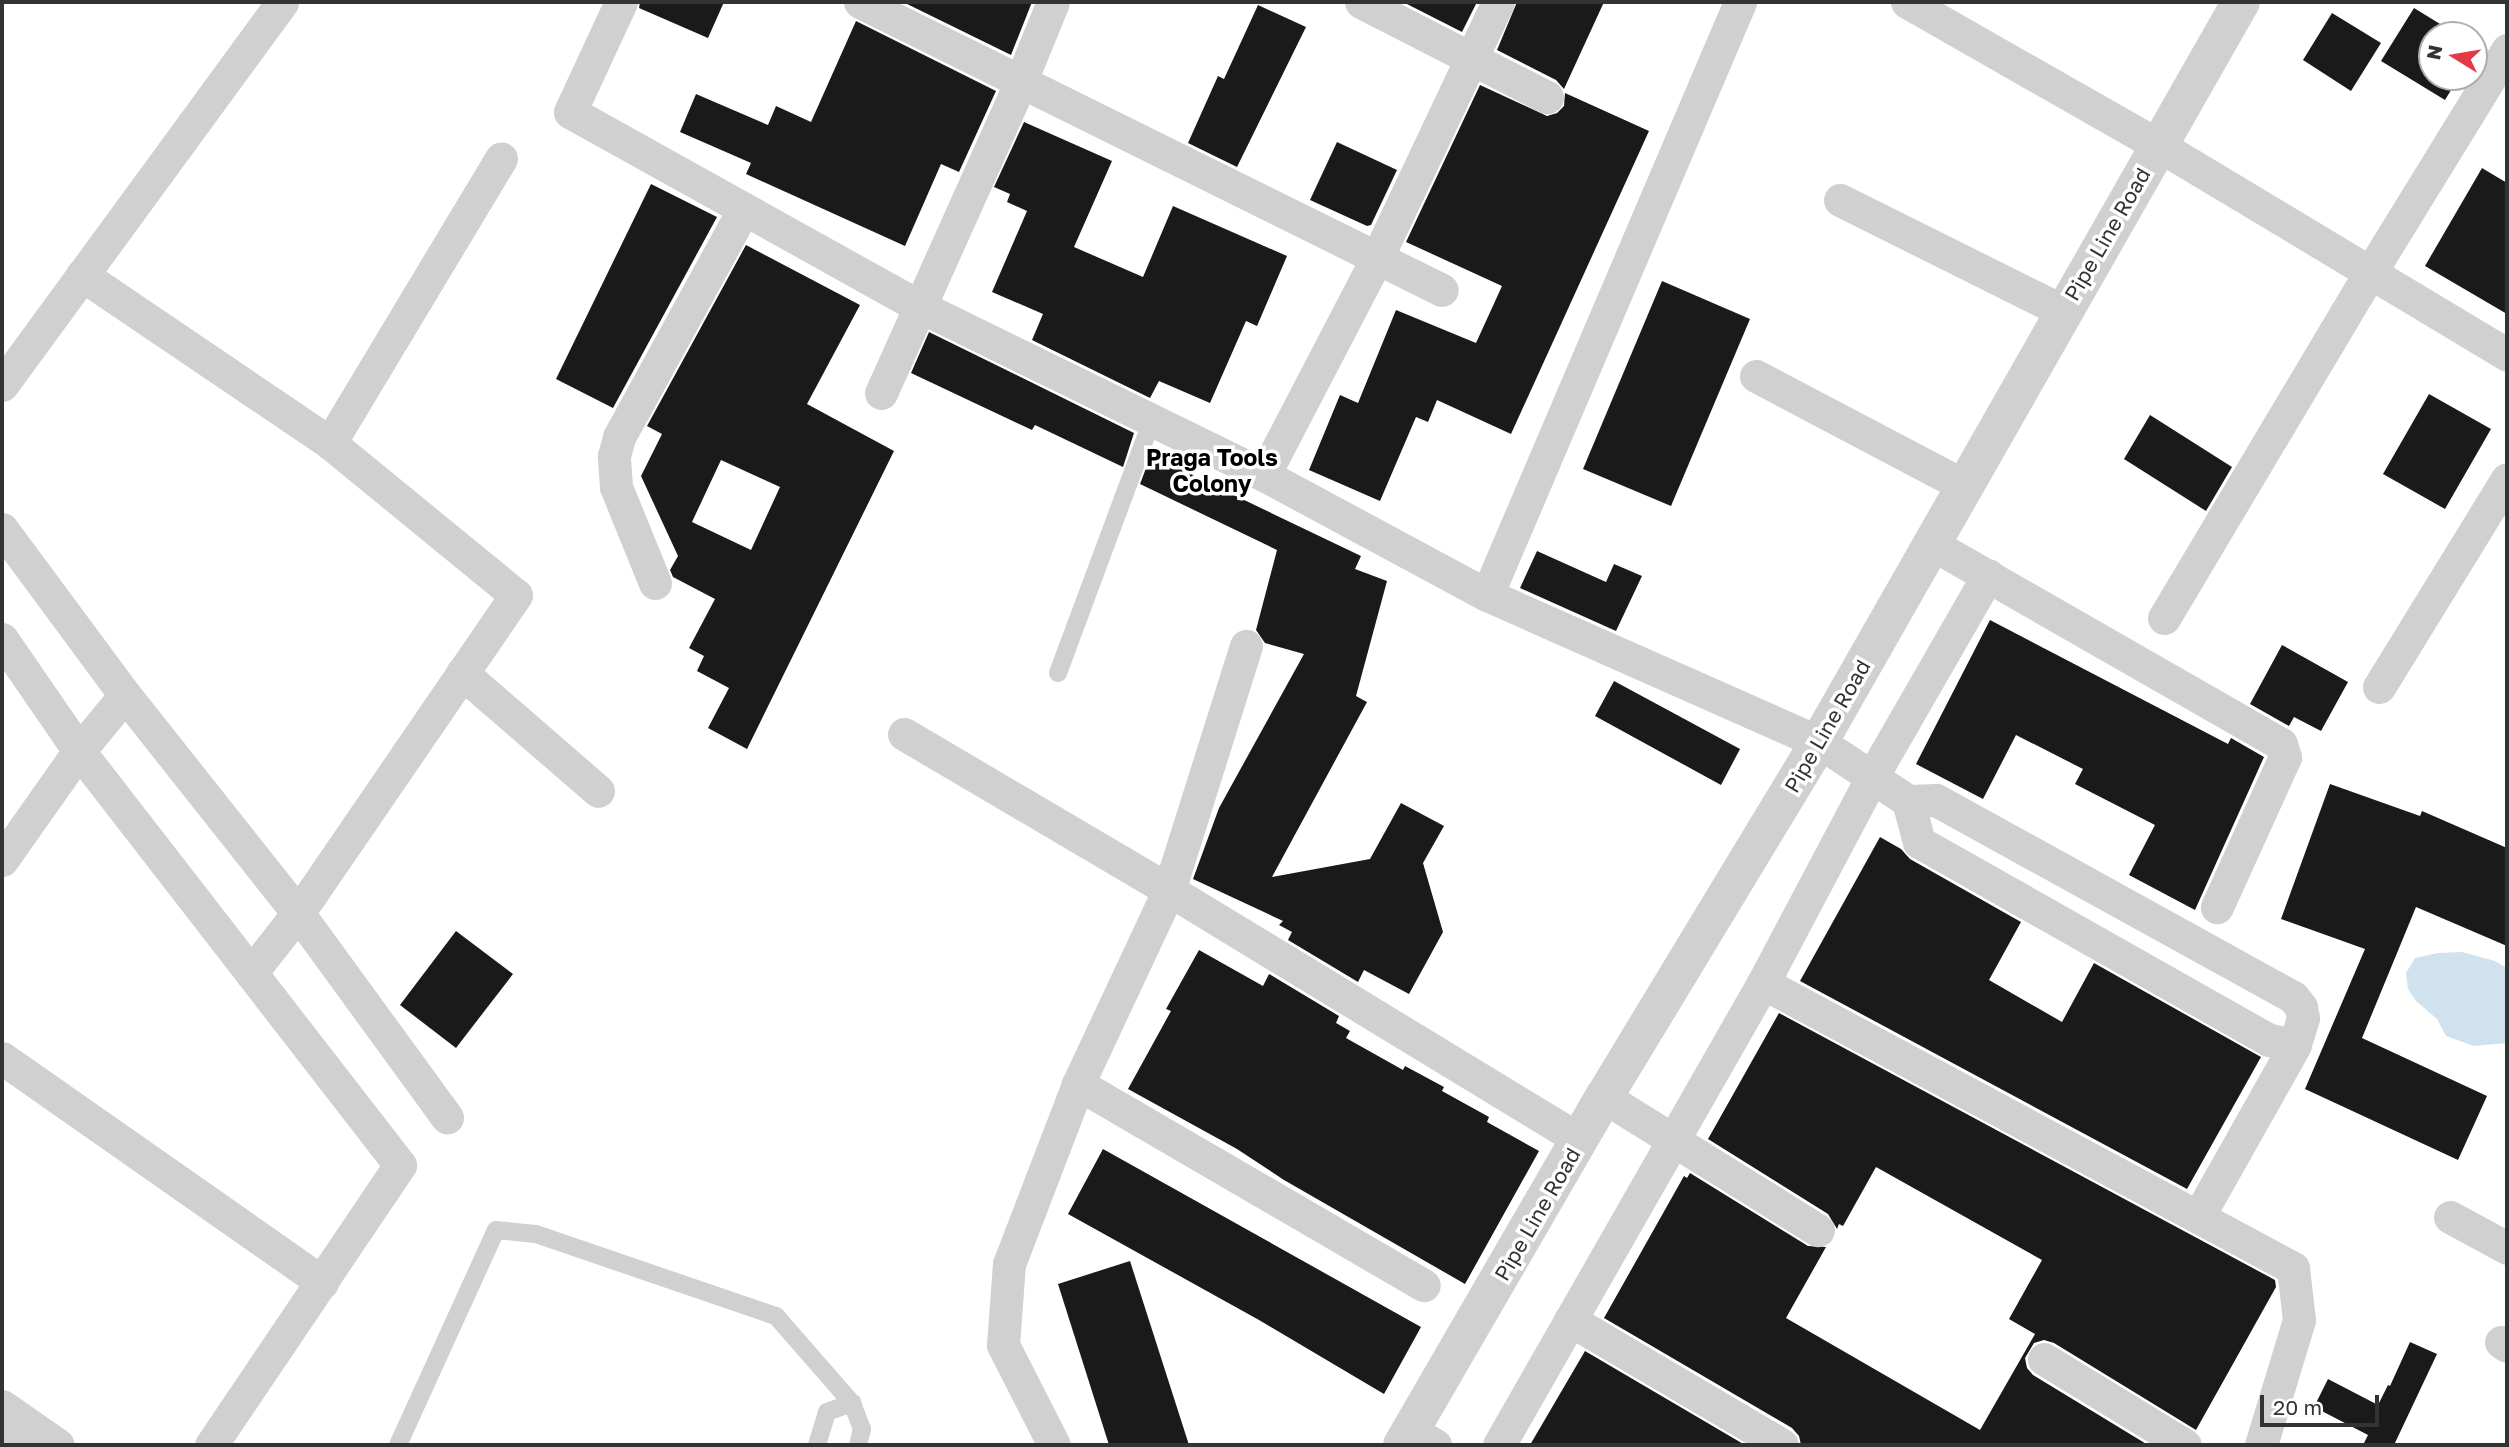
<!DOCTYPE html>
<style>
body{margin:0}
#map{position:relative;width:2509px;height:1447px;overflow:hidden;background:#fff;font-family:"Golos Text",sans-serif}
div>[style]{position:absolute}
.water>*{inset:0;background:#cfe2ee}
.building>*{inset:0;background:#1a1a1a}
.service>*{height:18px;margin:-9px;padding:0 9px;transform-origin:9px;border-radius:9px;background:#d0d0d0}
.minor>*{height:33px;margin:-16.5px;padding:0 16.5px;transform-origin:16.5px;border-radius:16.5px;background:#d0d0d0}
.tertiary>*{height:38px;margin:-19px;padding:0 19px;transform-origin:19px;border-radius:19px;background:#d0d0d0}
span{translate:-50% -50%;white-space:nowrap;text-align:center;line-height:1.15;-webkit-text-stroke:7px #fff;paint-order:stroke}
.street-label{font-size:21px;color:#333}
.neighbourhood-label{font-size:23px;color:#000;font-weight:700}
.frame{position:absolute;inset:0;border:4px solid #333;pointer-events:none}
.north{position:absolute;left:2418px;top:21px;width:70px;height:70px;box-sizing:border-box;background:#fff;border:2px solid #adadad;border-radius:50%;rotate:281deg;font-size:19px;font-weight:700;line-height:28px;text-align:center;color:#333}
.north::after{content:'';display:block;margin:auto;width:24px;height:32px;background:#e63946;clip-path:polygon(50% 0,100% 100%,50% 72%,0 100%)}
.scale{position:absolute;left:2260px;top:1395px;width:119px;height:32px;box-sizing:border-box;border:4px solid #333;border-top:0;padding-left:9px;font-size:21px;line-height:24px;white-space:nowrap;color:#333;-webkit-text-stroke:5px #fff;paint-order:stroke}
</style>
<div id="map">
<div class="water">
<div style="clip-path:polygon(2462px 952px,2495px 961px,2507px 968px,2507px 1043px,2474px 1046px,2446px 1036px,2437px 1019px,2416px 1001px,2408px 989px,2406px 973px,2415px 958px,2438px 953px)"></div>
</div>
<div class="building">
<div style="clip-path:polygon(640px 2px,724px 2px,708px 38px,639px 8px)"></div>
<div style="clip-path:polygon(903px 2px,1032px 2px,1011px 55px)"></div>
<div style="clip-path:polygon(1403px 2px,1477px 2px,1462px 32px)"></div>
<div style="clip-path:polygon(1517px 2px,1604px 2px,1564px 89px,1556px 80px,1497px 50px)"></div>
<div style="clip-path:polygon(1258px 5px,1306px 27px,1237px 167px,1188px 143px,1218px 76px,1224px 79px)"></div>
<div style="clip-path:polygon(2414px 8px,2458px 35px,2432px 35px,2432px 77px,2459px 77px,2445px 100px,2381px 61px)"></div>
<div style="clip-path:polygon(2332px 13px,2381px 43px,2351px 91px,2303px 60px)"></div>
<div style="clip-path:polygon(856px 21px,996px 91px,959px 172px,941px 164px,905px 246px,746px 174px,751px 163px,680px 132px,696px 94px,768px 125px,776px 106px,811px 122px)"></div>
<div style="clip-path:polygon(1480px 85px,1547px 116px,1557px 113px,1564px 106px,1565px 93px,1649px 131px,1511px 434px,1437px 400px,1428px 422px,1416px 417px,1380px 501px,1309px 470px,1340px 395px,1358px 403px,1396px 310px,1476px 343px,1502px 286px,1406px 242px)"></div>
<div style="clip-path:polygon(1024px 122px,1112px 161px,1074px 247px,1143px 277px,1173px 206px,1287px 256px,1257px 326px,1246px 321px,1210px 403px,1159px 381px,1150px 398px,1032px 340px,1043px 314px,992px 292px,1027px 211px,1007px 202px,1010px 194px,994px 187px)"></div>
<div style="clip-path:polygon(1337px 142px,1397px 170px,1371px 225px,1367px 226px,1310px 200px)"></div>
<div style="clip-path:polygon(2482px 168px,2507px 183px,2507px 314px,2425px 266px)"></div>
<div style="clip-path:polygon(651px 184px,717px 217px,613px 408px,556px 379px)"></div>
<div style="clip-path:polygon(evenodd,746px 245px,860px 305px,807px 404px,894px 451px,747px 749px,708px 728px,729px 688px,697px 671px,704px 656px,689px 648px,715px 599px,673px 577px,670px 570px,678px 556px,641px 476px,662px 434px,647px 426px,746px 245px,721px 460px,780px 487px,751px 550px,692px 522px,721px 460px)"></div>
<div style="clip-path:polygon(1662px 281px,1750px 319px,1671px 506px,1583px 469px)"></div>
<div style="clip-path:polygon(929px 332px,1134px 433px,1123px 467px,1035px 425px,1032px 430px,911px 373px)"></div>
<div style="clip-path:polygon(2429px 394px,2491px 429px,2445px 509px,2383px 474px)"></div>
<div style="clip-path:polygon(2150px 415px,2232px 467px,2206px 511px,2124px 459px)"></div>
<div style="clip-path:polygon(1154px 447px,1196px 467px,1192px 475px,1361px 556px,1355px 569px,1387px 581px,1356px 696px,1367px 702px,1272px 877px,1370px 859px,1401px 803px,1444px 826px,1423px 863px,1443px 932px,1409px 994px,1364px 970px,1358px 982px,1288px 940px,1292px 932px,1279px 925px,1283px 921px,1193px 879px,1219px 808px,1304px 654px,1265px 643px,1256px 630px,1277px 550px,1140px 484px)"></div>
<div style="clip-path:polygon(1537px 551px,1606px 582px,1614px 564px,1642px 576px,1616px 631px,1520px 588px)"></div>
<div style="clip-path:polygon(1990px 620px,2228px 744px,2231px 738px,2264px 757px,2195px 910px,2129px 875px,2155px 825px,2075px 784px,2083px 769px,2016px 735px,1983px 799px,1916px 764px)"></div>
<div style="clip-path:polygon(2282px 645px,2348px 682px,2321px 731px,2294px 717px,2289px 726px,2250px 704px)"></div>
<div style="clip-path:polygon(1614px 681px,1740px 749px,1721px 785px,1595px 716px)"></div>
<div style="clip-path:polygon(2330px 784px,2420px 816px,2422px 811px,2507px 848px,2507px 946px,2416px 907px,2362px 1038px,2487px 1096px,2458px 1160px,2305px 1089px,2365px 949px,2281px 919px)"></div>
<div style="clip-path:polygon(1880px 837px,1901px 849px,1910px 859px,2021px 922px,1989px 980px,2062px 1022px,2094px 963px,2261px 1057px,2187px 1189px,1800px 981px)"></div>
<div style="clip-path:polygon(456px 931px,513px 974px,456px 1048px,400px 1005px)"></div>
<div style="clip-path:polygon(1199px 950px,1263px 986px,1269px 974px,1339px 1016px,1336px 1023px,1350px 1031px,1346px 1038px,1403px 1070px,1405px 1066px,1444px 1087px,1442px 1091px,1489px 1117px,1487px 1122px,1539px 1151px,1465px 1284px,1284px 1180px,1237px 1149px,1128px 1089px,1171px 1011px,1166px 1009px)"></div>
<div style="clip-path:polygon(1779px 1013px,2275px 1280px,2276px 1287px,2196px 1430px,2054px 1343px,2044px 1340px,2034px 1343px,2025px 1358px,2027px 1368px,2033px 1375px,2148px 1445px,1801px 1445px,1799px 1436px,1792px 1428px,1604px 1318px,1684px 1176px,1687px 1178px,1690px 1173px,1808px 1246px,1826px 1247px,1786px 1318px,1980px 1430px,2035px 1334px,2009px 1319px,2042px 1260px,1876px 1167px,1843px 1226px,1839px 1224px,1837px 1229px,1828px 1214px,1708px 1139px)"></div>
<div style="clip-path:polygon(1103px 1149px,1421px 1327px,1384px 1394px,1259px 1320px,1068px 1214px)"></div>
<div style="clip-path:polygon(1130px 1261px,1189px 1445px,1109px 1445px,1058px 1284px)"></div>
<div style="clip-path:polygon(2410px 1342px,2437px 1354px,2394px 1445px,2363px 1445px,2368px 1435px,2314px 1407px,2328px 1379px,2378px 1405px,2388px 1385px,2390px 1386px)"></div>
<div style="clip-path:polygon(1585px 1351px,1745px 1445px,1530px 1445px)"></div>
</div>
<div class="service">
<div style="left:1058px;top:673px;width:270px;rotate:-69.6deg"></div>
<div style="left:398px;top:1445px;width:236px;rotate:-65.5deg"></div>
<div style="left:496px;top:1230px;width:40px;rotate:5.7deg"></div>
<div style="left:536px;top:1234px;width:254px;rotate:18.9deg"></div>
<div style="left:776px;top:1316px;width:116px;rotate:48.9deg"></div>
<div style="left:817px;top:1445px;width:34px;rotate:-73deg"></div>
<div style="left:827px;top:1412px;width:27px;rotate:-20deg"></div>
<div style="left:852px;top:1403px;width:28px;rotate:69deg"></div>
<div style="left:862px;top:1429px;width:16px;rotate:104deg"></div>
</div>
<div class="minor">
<div style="left:621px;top:2px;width:121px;rotate:114.9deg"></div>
<div style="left:570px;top:112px;width:402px;rotate:29.1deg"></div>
<div style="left:921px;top:307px;width:382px;rotate:26.1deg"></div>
<div style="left:1264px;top:475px;width:253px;rotate:28.3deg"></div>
<div style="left:1487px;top:595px;width:363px;rotate:23.9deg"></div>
<div style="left:1819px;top:742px;width:107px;rotate:33.5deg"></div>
<div style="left:1908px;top:801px;width:28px;rotate:-2deg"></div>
<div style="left:1936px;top:800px;width:408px;rotate:28.9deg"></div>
<div style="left:2293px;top:997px;width:13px;rotate:51deg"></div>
<div style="left:2301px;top:1007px;width:11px;rotate:80deg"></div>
<div style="left:2303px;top:1018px;width:28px;rotate:107deg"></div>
<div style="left:2295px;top:1045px;width:197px;rotate:119.4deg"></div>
<div style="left:860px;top:2px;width:649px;rotate:26.33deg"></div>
<div style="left:1361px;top:2px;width:209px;rotate:27.1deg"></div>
<div style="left:1907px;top:2px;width:289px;rotate:29.7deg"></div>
<div style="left:2158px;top:145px;width:407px;rotate:31deg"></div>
<div style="left:1840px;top:200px;width:249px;rotate:26.5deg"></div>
<div style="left:82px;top:275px;width:300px;rotate:34.1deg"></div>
<div style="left:330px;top:443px;width:240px;rotate:39.3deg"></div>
<div style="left:516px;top:595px;width:386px;rotate:124.4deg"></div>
<div style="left:298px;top:913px;width:76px;rotate:128.1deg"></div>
<div style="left:1756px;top:376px;width:234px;rotate:27.8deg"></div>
<div style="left:2px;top:385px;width:474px;rotate:-53.8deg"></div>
<div style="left:881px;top:393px;width:340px;rotate:-65.8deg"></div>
<div style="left:1020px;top:83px;width:87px;rotate:-67.8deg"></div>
<div style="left:330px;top:443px;width:332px;rotate:-59deg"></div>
<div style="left:1264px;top:475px;width:242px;rotate:-62.5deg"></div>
<div style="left:1376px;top:260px;width:285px;rotate:-64.7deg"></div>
<div style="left:2px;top:529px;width:207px;rotate:53.5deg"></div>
<div style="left:125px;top:695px;width:278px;rotate:51.6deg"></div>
<div style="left:298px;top:913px;width:253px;rotate:53.9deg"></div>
<div style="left:1930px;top:543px;width:404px;rotate:29.8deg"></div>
<div style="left:2281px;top:744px;width:14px;rotate:73deg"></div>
<div style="left:2285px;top:757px;width:165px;rotate:114.4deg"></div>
<div style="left:655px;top:583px;width:104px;rotate:-112.1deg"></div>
<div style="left:616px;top:487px;width:31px;rotate:-94deg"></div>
<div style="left:614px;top:456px;width:20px;rotate:-75deg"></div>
<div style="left:619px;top:437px;width:260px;rotate:-61.3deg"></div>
<div style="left:1487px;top:595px;width:645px;rotate:-66.89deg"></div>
<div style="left:2164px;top:618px;width:402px;rotate:-59.2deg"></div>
<div style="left:2370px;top:273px;width:262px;rotate:-58.4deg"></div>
<div style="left:2px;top:639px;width:136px;rotate:55.5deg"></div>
<div style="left:79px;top:751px;width:524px;rotate:52.21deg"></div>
<div style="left:400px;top:1165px;width:338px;rotate:124deg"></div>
<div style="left:462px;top:673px;width:180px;rotate:40.9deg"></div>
<div style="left:2379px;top:687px;width:244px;rotate:-58.4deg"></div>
<div style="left:904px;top:734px;width:308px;rotate:30.5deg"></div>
<div style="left:1169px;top:890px;width:481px;rotate:31.3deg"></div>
<div style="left:1908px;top:801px;width:42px;rotate:75deg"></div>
<div style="left:1919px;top:842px;width:402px;rotate:29.5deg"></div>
<div style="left:2269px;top:1040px;width:26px;rotate:11deg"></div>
<div style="left:2px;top:860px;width:133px;rotate:-54.8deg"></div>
<div style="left:79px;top:751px;width:72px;rotate:-50.6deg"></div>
<div style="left:1763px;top:983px;width:602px;rotate:28.27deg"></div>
<div style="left:2293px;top:1268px;width:52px;rotate:83.4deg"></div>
<div style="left:2299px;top:1320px;width:131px;rotate:106.9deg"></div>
<div style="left:2px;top:1058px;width:391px;rotate:35deg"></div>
<div style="left:1078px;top:1084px;width:400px;rotate:30.2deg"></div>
<div style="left:1604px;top:1097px;width:252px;rotate:31.9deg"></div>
<div style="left:2450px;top:1217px;width:65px;rotate:28.5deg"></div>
<div style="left:1570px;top:1320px;width:246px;rotate:30.5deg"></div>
<div style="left:2501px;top:1342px;width:7px;rotate:34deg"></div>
<div style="left:2044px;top:1359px;width:165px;rotate:31.4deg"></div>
<div style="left:2px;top:1406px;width:68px;rotate:34.9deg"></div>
<div style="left:1411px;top:1431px;width:28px;rotate:30deg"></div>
<div style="left:6px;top:1445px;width:29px;rotate:-55deg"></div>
<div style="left:1054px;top:1445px;width:112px;rotate:-117deg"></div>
<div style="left:1003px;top:1345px;width:81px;rotate:-85.8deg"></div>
<div style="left:1009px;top:1264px;width:193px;rotate:-69deg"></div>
<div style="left:1078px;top:1084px;width:214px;rotate:-64.9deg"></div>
<div style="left:1169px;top:890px;width:256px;rotate:-72.5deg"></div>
<div style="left:1499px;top:1445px;width:532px;rotate:-60.26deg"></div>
<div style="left:1763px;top:983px;width:233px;rotate:-62.1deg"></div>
<div style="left:1872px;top:777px;width:233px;rotate:-60.1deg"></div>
</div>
<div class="tertiary">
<div style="left:1402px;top:1445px;width:402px;rotate:-59.9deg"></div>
<div style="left:1604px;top:1097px;width:415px;rotate:-58.8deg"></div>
<div style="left:1819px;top:742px;width:852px;rotate:-60.31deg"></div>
</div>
<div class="street-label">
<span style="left:2107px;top:234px;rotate:-60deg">Pipe Line Road</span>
<span style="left:1827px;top:726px;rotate:-60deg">Pipe Line Road</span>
<span style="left:1537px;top:1214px;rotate:-60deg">Pipe Line Road</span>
</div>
<div class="neighbourhood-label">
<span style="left:1212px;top:470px">Praga Tools<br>Colony</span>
</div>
<div class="frame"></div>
<div class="north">N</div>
<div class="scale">20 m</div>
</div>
